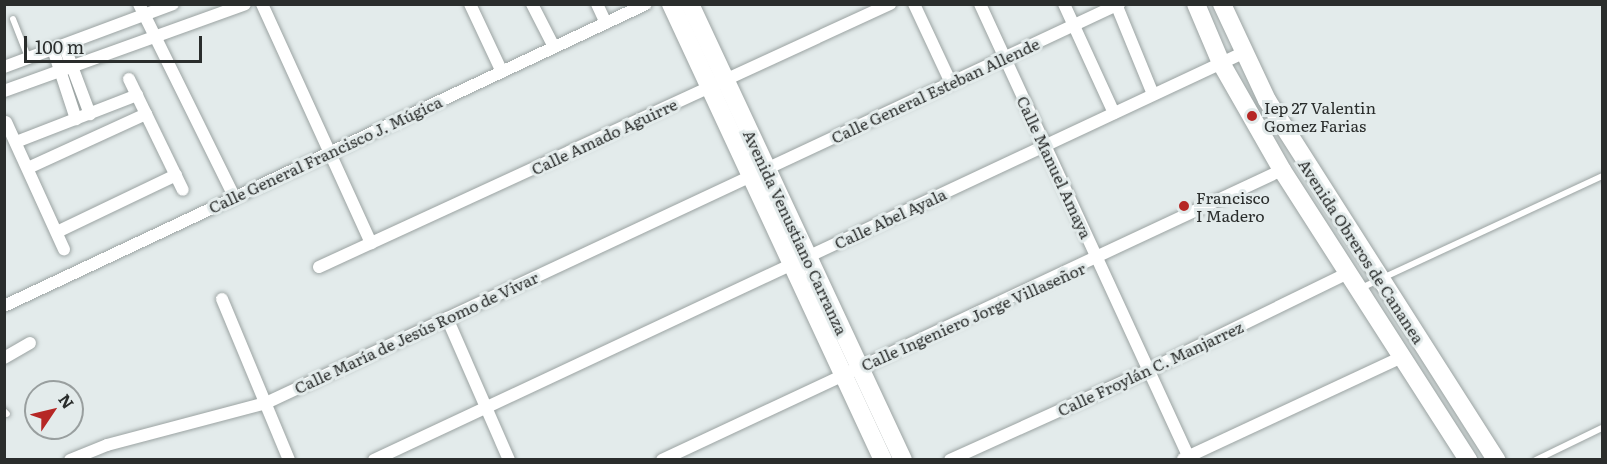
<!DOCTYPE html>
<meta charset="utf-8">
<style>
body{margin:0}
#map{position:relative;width:1607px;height:464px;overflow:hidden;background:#e3ebeb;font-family:Literata,serif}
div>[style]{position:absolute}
.roads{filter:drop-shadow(0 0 2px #9ba3a2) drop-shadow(0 0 2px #9ba3a2)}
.lane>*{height:6px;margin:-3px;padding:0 3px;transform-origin:3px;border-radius:3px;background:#fff}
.street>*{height:12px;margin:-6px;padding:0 6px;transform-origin:6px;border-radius:6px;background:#fff}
.secondary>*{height:18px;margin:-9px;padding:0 9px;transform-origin:9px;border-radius:9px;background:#fff}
.dots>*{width:16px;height:16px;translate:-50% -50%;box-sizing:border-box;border:3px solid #e3ebeb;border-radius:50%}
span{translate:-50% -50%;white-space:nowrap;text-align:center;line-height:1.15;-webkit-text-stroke:6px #e3ebeb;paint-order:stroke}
.street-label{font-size:16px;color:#2a2d2c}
.poi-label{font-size:16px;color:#2a2d2c}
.left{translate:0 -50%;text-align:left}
.frame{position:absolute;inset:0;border:6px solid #2a2d2c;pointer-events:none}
.north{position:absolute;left:24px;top:380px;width:60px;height:60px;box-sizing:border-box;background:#e3ebeb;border:2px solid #999f9f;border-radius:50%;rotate:55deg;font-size:16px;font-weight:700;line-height:24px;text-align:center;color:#2a2d2c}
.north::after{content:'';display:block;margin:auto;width:21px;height:27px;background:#b62725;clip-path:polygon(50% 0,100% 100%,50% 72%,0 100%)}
.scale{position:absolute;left:24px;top:36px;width:178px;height:27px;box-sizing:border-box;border:3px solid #2a2d2c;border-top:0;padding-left:8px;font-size:18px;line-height:21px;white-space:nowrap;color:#2a2d2c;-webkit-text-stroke:4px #e3ebeb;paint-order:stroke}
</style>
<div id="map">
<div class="roads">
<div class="lane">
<div style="left:13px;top:19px;width:41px;rotate:68.5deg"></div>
<div style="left:1359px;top:289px;width:268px;rotate:-24.9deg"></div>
<div style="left:4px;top:411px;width:4px;rotate:45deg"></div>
<div style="left:1536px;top:460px;width:73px;rotate:-25.9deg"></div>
</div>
<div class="street">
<div style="left:139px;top:4px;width:214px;rotate:63.7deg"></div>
<div style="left:262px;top:4px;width:263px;rotate:65.5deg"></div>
<div style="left:470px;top:4px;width:75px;rotate:64.8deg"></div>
<div style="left:532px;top:4px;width:48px;rotate:62.9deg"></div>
<div style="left:597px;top:4px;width:21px;rotate:65deg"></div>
<div style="left:914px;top:4px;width:87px;rotate:64.9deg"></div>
<div style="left:980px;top:4px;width:502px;rotate:65.27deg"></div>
<div style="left:1064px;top:4px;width:120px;rotate:65.4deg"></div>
<div style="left:1116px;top:4px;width:97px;rotate:67.7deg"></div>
<div style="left:64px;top:45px;width:74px;rotate:69.4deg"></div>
<div style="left:53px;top:49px;width:74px;rotate:71.8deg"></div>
<div style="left:4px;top:67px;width:180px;rotate:-20.4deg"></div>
<div style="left:129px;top:79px;width:123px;rotate:64.1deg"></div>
<div style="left:4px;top:91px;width:256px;rotate:-19.8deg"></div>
<div style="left:6px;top:122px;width:140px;rotate:65.5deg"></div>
<div style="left:16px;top:142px;width:130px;rotate:-21.2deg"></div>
<div style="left:28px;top:168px;width:130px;rotate:-24.6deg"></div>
<div style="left:57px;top:232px;width:132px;rotate:-25.6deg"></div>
<div style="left:319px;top:267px;width:629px;rotate:-24.73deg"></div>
<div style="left:222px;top:299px;width:174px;rotate:67.4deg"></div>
<div style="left:4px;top:306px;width:709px;rotate:-25.19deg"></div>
<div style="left:447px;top:318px;width:155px;rotate:66.4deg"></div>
<div style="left:4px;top:358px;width:30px;rotate:-30deg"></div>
<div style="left:1183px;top:459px;width:242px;rotate:-25deg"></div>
<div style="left:70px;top:460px;width:40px;rotate:-22deg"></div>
<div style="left:107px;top:445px;width:164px;rotate:-14.8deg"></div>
<div style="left:266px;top:403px;width:942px;rotate:-25.07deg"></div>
<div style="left:374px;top:460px;width:960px;rotate:-25.1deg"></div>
<div style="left:662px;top:460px;width:684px;rotate:-25.07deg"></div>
<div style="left:950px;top:460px;width:218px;rotate:-24.3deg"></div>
<div style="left:1149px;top:370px;width:221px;rotate:-26deg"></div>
</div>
<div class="secondary">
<div style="left:671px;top:4px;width:503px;rotate:65.07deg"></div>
<div style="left:690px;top:4px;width:503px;rotate:64.96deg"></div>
<div style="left:1196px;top:4px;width:64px;rotate:67deg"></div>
<div style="left:1221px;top:63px;width:123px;rotate:60.3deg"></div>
<div style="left:1282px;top:170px;width:345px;rotate:57.3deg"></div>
<div style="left:1222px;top:4px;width:106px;rotate:64.9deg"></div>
<div style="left:1267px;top:100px;width:427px;rotate:57.5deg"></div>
</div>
</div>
<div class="dots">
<div style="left:1252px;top:116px;background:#b62725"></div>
<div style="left:1184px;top:206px;background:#b62725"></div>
</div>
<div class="street-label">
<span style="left:935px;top:90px;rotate:-25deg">Calle General Esteban Allende</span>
<span style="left:604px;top:136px;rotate:-25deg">Calle Amado Aguirre</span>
<span style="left:325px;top:154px;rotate:-25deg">Calle General Francisco J. Múgica</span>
<span style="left:1055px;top:167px;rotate:65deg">Calle Manuel Amaya</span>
<span style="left:890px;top:218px;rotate:-25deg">Calle Abel Ayala</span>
<span style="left:796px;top:232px;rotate:65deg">Avenida Venustiano Carranza</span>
<span style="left:1362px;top:251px;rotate:57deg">Avenida Obreros de Cananea</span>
<span style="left:973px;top:316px;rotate:-24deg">Calle Ingeniero Jorge Villaseñor</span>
<span style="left:416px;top:332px;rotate:-25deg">Calle María de Jesús Romo de Vivar</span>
<span style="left:1150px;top:368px;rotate:-25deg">Calle Froylán C. Manjarrez</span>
</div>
<div class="poi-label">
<span class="left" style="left:1264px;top:116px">Iep 27 Valentin<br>Gomez Farias</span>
<span class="left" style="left:1196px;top:206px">Francisco<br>I Madero</span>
</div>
<div class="frame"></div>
<div class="north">N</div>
<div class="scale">100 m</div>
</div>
